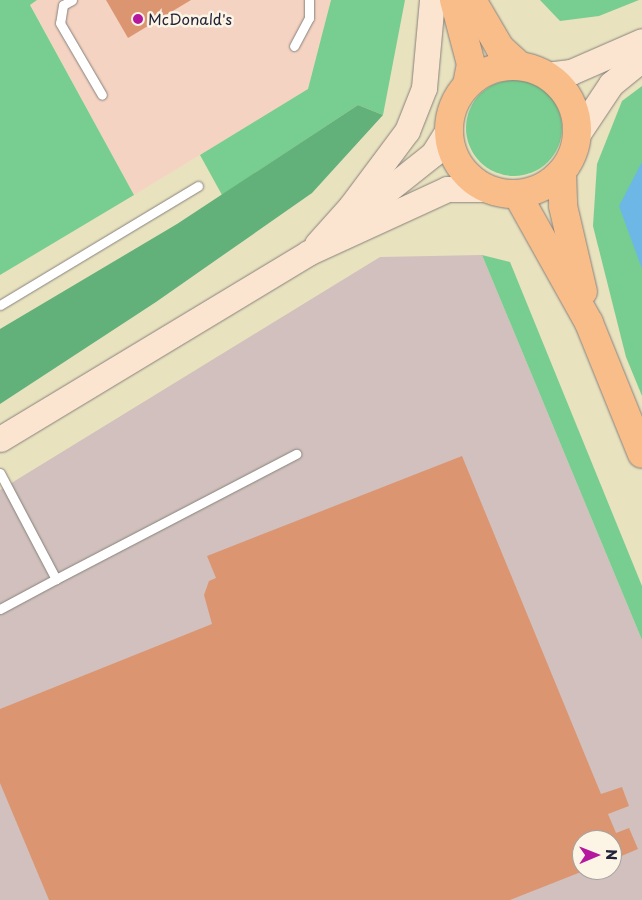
<!DOCTYPE html>
<style>
body{margin:0}
#map{position:relative;width:642px;height:900px;overflow:hidden;background:#e9e2bf;font-family:"Playpen Sans",sans-serif}
div>[style]{position:absolute}
.built>*{inset:0;background:#f5d3c2}
.industrial>*{inset:0;background:#d1c0bd}
.green>*{inset:0;background:#78cd90}
.round{border-radius:50%}
.forest>*{inset:0;background:#62b07a}
.water>*{inset:0;background:#6cb7e5}
.building>*{inset:0;background:#dc9571}
.roads{filter:drop-shadow(0 0 1px #86827d) drop-shadow(0 0 1px #86827d)}
.lane>*{height:9px;margin:-4.5px;padding:0 4.5px;transform-origin:4.5px;border-radius:4.5px;background:#fff}
.secondary>*{height:25px;margin:-12.5px;padding:0 12.5px;transform-origin:12.5px;border-radius:12.5px;background:#fce5d0}
.primary>*{height:28px;margin:-14px;padding:0 14px;transform-origin:14px;border-radius:14px;background:#f8bd89}
.primary>.ring{margin:-14px;padding:0;box-sizing:content-box;background:none;border:28px solid #f8bd89;border-radius:50%}
.dots>*{width:14px;height:14px;translate:-50% -50%;box-sizing:border-box;border:2px solid #fcf5e5;border-radius:50%}
span{translate:-50% -50%;white-space:nowrap;text-align:center;line-height:1.15;-webkit-text-stroke:5px #fcf5e5;paint-order:stroke}
.poi-label{font-size:15px;color:#22223b}
.left{translate:0 -50%;text-align:left}
.north{position:absolute;left:572px;top:830px;width:50px;height:50px;box-sizing:border-box;background:#fcf5e5;border:1px solid #a5a1a1;border-radius:50%;rotate:89deg;font-size:14px;font-weight:700;line-height:20px;text-align:center;color:#22223b}
.north::after{content:'';display:block;margin:auto;width:18px;height:22px;background:#b5179e;clip-path:polygon(50% 0,100% 100%,50% 72%,0 100%)}
</style>
<div id="map">
<div class="built">
<div style="clip-path:polygon(37px 0,331px 0,308px 89px,134px 195px,30px 4px)"></div>
</div>
<div class="industrial">
<div style="clip-path:polygon(evenodd,482px 255px,642px 640px,642px 900px,0 900px,0 490px,380px 257px,482px 255px,582px 840px,612px 840px,612px 870px,582px 870px,582px 840px)"></div>
</div>
<div class="green">
<div style="clip-path:polygon(0 0,37px 0,30px 5px,134px 195px,0 275px)"></div>
<div style="clip-path:polygon(331px 0,405px 0,383px 115px,358px 105px,222px 195px,200px 155px,308px 89px)"></div>
<div style="clip-path:polygon(540px 0,639px 0,599px 16px,560px 21px)"></div>
<div class="round" style="left:466px;top:80px;width:96px;height:96px"></div>
<div style="clip-path:polygon(642px 86px,642px 396px,626px 357px,593px 226px,597px 164px,622px 101px)"></div>
<div style="clip-path:polygon(482px 255px,510px 262px,642px 586px,642px 640px)"></div>
</div>
<div class="forest">
<div style="clip-path:polygon(358px 105px,383px 115px,312px 193px,156px 302px,0 404px,0 329px,177px 224px)"></div>
</div>
<div class="water">
<div style="clip-path:polygon(642px 162px,642px 269px,619px 206px)"></div>
</div>
<div class="building">
<div style="clip-path:polygon(106px 0,191px 0,128px 38px)"></div>
<div style="clip-path:polygon(462px 456px,601px 794px,622px 787px,629px 806px,608px 814px,616px 833px,629px 828px,638px 849px,612px 860px,612px 840px,582px 840px,582px 870px,586px 870px,510px 900px,49px 900px,0 783px,0 709px,212px 624px,204px 595px,209px 581px,216px 578px,207px 556px)"></div>
</div>
<div class="roads">
<div class="lane">
<div style="left:72px;top:0;width:10px;rotate:151deg"></div>
<div style="left:63px;top:5px;width:18px;rotate:99deg"></div>
<div style="left:60px;top:23px;width:83px;rotate:59.7deg"></div>
<div style="left:294px;top:46px;width:32px;rotate:-62deg"></div>
<div style="left:309px;top:18px;width:18px;rotate:-90deg"></div>
<div style="left:0;top:305px;width:231px;rotate:-31deg"></div>
<div style="left:0;top:473px;width:120px;rotate:62.2deg"></div>
<div style="left:56px;top:579px;width:271px;rotate:-27.5deg"></div>
<div style="left:0;top:609px;width:64px;rotate:-28.2deg"></div>
</div>
<div class="secondary">
<div style="left:546px;top:75px;width:25px;rotate:-7deg"></div>
<div style="left:571px;top:72px;width:77px;rotate:-23.6deg"></div>
<div style="left:577px;top:135px;width:61px;rotate:-56.3deg"></div>
<div style="left:611px;top:84px;width:40px;rotate:-39deg"></div>
<div style="left:355px;top:216px;width:100px;rotate:-38.5deg"></div>
<div style="left:433px;top:154px;width:31px;rotate:-58deg"></div>
<div style="left:317px;top:244px;width:51px;rotate:-48.2deg"></div>
<div style="left:351px;top:206px;width:94px;rotate:-53.3deg"></div>
<div style="left:407px;top:131px;width:46px;rotate:-68.4deg"></div>
<div style="left:424px;top:88px;width:88px;rotate:-84.8deg"></div>
<div style="left:0;top:439px;width:360px;rotate:-31.1deg"></div>
<div style="left:308px;top:253px;width:153px;rotate:-24.7deg"></div>
<div style="left:447px;top:189px;width:40px"></div>
</div>
<div class="primary">
<div style="left:454px;top:0;width:66px;rotate:75.1deg"></div>
<div style="left:471px;top:64px;width:21px;rotate:101deg"></div>
<div style="left:472px;top:0;width:56px;rotate:59.7deg"></div>
<div style="left:500px;top:48px;width:27px;rotate:42deg"></div>
<div class="ring" style="left:449px;top:66px;width:100px;height:100px"></div>
<div style="left:562px;top:172px;width:34px;rotate:88deg"></div>
<div style="left:563px;top:206px;width:88px;rotate:76.9deg"></div>
<div style="left:517px;top:194px;width:148px;rotate:60.8deg"></div>
<div style="left:589px;top:323px;width:141px;rotate:68deg"></div>
</div>
</div>
<div class="dots">
<div style="left:138px;top:19px;background:#b5179e"></div>
</div>
<div class="poi-label">
<span class="left" style="left:148px;top:19px">McDonald's</span>
</div>
<div class="north">N</div>
</div>
